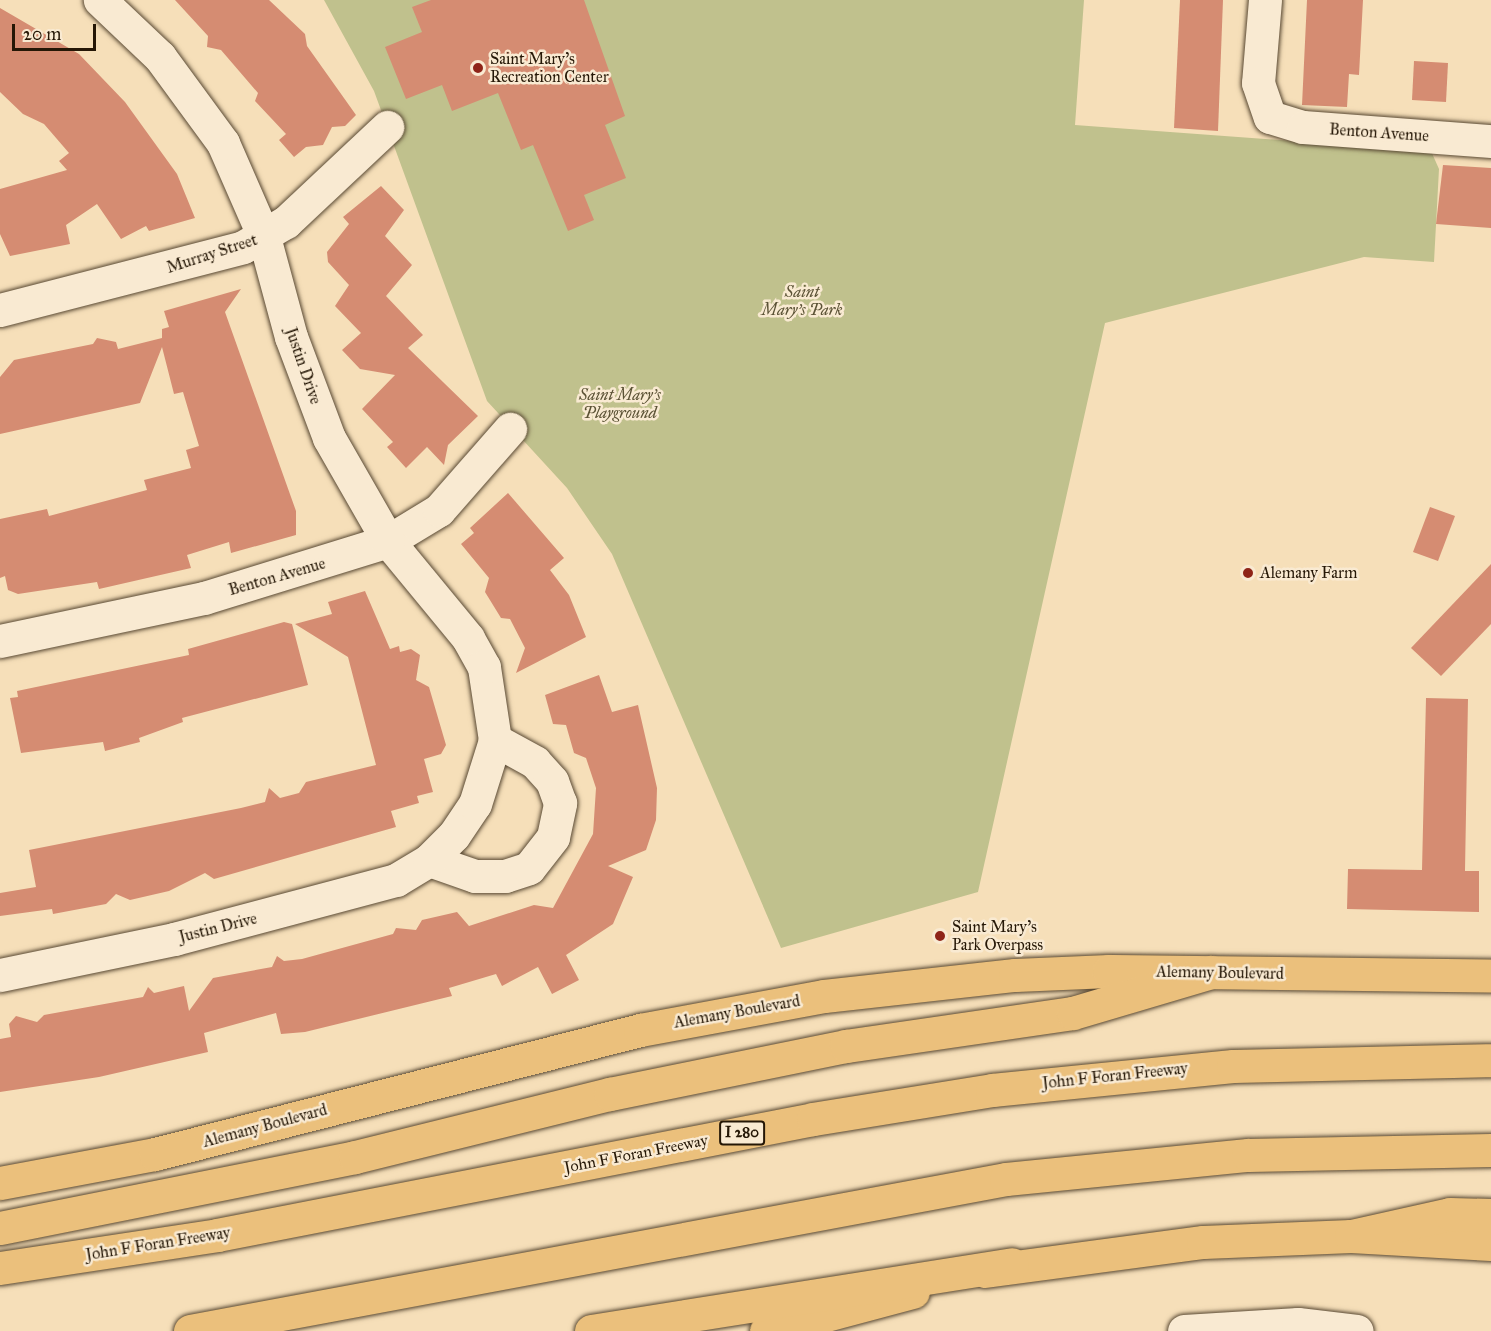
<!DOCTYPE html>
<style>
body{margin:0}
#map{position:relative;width:1491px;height:1331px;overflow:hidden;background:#f6dfb9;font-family:"IM FELL Great Primer",serif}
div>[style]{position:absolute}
.green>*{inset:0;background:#c0c18d}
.building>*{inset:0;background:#d58c72}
.roads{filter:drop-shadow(0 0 2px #594933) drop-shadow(0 0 2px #594933)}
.minor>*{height:33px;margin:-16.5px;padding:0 16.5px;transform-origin:16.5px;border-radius:16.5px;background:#f9ead2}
.primary>*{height:33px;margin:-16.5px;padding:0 16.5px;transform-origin:16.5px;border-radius:16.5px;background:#ebc07c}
.motorway>*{height:33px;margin:-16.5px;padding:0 16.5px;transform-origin:16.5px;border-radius:16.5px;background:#ebc07c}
.dots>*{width:16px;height:16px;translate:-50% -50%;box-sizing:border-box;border:3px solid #f9ead2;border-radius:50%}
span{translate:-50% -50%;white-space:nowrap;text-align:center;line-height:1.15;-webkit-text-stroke:5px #f9ead2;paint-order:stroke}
.shield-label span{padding:2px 4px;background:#f9ead2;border:2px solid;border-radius:4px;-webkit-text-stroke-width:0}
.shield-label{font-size:15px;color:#251706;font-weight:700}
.poi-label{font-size:16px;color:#251706}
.left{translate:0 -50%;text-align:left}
.street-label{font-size:16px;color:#251706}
.park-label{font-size:16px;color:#5b5235;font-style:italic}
.scale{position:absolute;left:12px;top:24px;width:84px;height:27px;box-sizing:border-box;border:3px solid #251706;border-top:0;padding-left:8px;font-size:18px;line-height:21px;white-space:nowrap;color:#251706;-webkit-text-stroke:4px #f9ead2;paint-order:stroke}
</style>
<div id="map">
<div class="green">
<div style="clip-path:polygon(324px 0,1084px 0,1075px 125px,1431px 151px,1439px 169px,1434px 262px,1364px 257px,1105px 323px,978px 892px,781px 948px,612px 554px,567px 488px,487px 401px,374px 91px)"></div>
</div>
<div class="building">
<div style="clip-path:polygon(175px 0,269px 0,305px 34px,307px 46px,356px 115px,345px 126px,332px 127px,323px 145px,306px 147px,294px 157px,279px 140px,286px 134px,255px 101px,258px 93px,221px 50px,207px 47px,208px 36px)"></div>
<div style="clip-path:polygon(431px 0,584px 0,625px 116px,605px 125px,626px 178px,584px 195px,594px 220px,568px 231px,533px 145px,521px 150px,498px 93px,452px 111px,442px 85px,406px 99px,385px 47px,422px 32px,412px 7px)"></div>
<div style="clip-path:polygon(1180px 0,1223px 0,1218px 131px,1174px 128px)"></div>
<div style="clip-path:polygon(1307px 0,1363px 0,1359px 75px,1349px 74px,1347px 107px,1302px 105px)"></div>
<div style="clip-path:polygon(0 8px,79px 54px,125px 102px,177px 174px,195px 218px,149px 231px,146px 226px,121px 239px,97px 204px,66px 225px,70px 244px,10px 256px,0 234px,0 189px,67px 170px,59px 161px,69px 153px,44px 124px,23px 114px,0 92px)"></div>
<div style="clip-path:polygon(1414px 61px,1448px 63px,1446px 102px,1412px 100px)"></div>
<div style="clip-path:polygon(1443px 165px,1491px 168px,1491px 228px,1436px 224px)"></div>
<div style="clip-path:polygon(381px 186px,404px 210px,385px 236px,412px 265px,386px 296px,423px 335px,408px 348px,478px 416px,448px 445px,444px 465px,427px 447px,406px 468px,387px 447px,393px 442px,362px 409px,395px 375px,360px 369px,342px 350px,361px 333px,335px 306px,349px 285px,328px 262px,327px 252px,349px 224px,343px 217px)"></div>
<div style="clip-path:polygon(241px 289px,225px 312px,296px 511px,296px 535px,231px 553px,229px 542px,187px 555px,191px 568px,99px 589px,97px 582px,18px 594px,8px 590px,5px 576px,0 578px,0 519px,47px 509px,49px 516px,147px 490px,144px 480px,191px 468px,186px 450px,199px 446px,183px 392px,174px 394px,162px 347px,140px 403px,0 434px,0 377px,14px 360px,93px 344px,97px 338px,116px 342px,118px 349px,162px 338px,162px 329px,169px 327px,164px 311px)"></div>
<div style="clip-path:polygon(508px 493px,564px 558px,550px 570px,569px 595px,586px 637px,516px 673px,525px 648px,510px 619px,501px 618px,485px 592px,489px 578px,461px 544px,474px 533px,470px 528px)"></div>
<div style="clip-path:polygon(1430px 507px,1455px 516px,1438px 561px,1413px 552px)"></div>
<div style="clip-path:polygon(1491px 564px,1491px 624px,1441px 676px,1411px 648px)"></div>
<div style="clip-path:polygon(365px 591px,390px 649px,399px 646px,400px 652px,411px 649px,420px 655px,416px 680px,429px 687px,446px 745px,441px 754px,424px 759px,433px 792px,417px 796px,419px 803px,391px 811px,396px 827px,214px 879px,205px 873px,169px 891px,130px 900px,116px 894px,106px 904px,53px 914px,52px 909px,0 916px,0 893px,36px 887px,29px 850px,241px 808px,265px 802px,269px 788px,280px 798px,299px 793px,306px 782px,376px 765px,348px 657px,295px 624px,332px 614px,328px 602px)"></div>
<div style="clip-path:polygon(284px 622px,292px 624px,308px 685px,182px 718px,183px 722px,139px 738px,140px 742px,105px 751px,103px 742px,21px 753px,10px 698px,18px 697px,17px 691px,189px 655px,188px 649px)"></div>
<div style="clip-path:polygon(599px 675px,612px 712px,638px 705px,657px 788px,656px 820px,646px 850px,608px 866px,633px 877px,613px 924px,566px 955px,579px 980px,552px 994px,538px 967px,502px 986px,496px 974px,449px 988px,452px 996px,305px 1032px,281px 1034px,276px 1013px,204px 1033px,208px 1052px,99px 1077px,0 1092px,0 1039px,11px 1037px,9px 1024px,16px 1016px,37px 1022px,44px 1015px,143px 997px,148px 987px,154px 993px,184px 986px,189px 1011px,213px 978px,272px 967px,277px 956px,284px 961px,302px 959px,393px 934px,396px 928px,416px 930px,422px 920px,457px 912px,469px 926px,534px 905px,553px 908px,593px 834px,596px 788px,586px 758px,574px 753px,566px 725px,553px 724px,545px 695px)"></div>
<div style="clip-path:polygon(1426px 698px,1468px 699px,1465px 871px,1479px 871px,1479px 912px,1347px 909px,1348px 869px,1422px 870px)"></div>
</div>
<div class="roads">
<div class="minor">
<div style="left:1265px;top:0;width:83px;rotate:94.8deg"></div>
<div style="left:1258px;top:83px;width:36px;rotate:71deg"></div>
<div style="left:1270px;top:117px;width:34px;rotate:17deg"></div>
<div style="left:1303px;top:127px;width:189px;rotate:4.3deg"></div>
<div style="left:0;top:310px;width:251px;rotate:-14.5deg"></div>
<div style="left:243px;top:247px;width:50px;rotate:-30.2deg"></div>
<div style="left:286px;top:222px;width:139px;rotate:-43.2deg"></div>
<div style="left:0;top:641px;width:208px;rotate:-11.9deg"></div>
<div style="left:204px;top:598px;width:193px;rotate:-17.2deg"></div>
<div style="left:388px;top:541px;width:60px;rotate:-31.3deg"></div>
<div style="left:439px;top:510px;width:108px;rotate:-48.8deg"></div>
<div style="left:429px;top:860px;width:49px;rotate:19.2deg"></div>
<div style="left:475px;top:876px;width:30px"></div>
<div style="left:505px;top:876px;width:25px;rotate:-18deg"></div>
<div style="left:529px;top:868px;width:39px;rotate:-52deg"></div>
<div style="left:553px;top:837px;width:35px;rotate:-78deg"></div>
<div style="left:560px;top:803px;width:23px;rotate:-110deg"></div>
<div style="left:552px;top:781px;width:25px;rotate:-132deg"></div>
<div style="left:535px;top:762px;width:46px;rotate:-151.2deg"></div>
<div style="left:0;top:975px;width:178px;rotate:-11.7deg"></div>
<div style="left:174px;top:939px;width:230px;rotate:-14.9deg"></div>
<div style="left:396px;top:880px;width:39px;rotate:-31deg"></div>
<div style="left:429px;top:860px;width:35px;rotate:-45deg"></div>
<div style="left:454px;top:835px;width:37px;rotate:-56deg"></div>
<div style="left:475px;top:804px;width:67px;rotate:-72.6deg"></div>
<div style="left:495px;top:740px;width:74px;rotate:-98.6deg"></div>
<div style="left:484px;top:667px;width:33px;rotate:-119deg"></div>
<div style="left:468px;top:638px;width:126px;rotate:-129.5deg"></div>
<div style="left:388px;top:541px;width:119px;rotate:-119.8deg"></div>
<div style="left:329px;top:438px;width:108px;rotate:-110.6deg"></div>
<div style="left:291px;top:337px;width:104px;rotate:-105.1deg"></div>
<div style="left:264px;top:237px;width:103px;rotate:-113.6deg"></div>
<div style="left:223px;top:143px;width:107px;rotate:-126.2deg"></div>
<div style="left:160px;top:57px;width:83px;rotate:-136.5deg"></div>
<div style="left:1184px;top:1331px;width:114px;rotate:-3.5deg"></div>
<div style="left:1298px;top:1324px;width:59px;rotate:6.8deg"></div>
</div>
<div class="primary">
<div style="left:0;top:1183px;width:158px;rotate:-10.6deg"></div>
<div style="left:155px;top:1154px;width:501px;rotate:-14.34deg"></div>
<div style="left:640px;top:1030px;width:187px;rotate:-10.5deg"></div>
<div style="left:824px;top:996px;width:192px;rotate:-6.3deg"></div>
<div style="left:1015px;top:975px;width:94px;rotate:-2.4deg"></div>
<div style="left:1109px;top:971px;width:382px;rotate:0.7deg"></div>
<div style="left:985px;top:1271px;width:220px;rotate:-7.6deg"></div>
<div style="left:1203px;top:1242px;width:148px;rotate:-2.3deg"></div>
<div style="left:1351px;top:1236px;width:140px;rotate:3.3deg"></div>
<div style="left:766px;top:1331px;width:152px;rotate:-14.9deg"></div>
</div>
<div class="motorway">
<div style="left:0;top:1228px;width:362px;rotate:-11.3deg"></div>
<div style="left:355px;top:1157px;width:263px;rotate:-13.9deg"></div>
<div style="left:610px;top:1094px;width:241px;rotate:-11.5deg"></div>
<div style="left:846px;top:1046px;width:229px;rotate:-8.3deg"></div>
<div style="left:1073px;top:1013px;width:144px;rotate:-16.5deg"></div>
<div style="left:1351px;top:1236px;width:101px;rotate:-12.5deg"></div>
<div style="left:1450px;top:1214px;width:41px;rotate:1.4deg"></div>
<div style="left:0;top:1268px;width:219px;rotate:-8.6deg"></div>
<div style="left:217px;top:1235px;width:607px;rotate:-11.01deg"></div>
<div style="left:813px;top:1119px;width:181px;rotate:-9.2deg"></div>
<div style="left:992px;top:1090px;width:242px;rotate:-5.7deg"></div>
<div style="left:1233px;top:1066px;width:258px;rotate:-1.3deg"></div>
<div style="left:190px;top:1331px;width:830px;rotate:-10.55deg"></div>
<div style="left:1006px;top:1179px;width:243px;rotate:-5.7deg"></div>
<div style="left:1248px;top:1155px;width:243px;rotate:-1.2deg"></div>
<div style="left:591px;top:1331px;width:426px;rotate:-9deg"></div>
</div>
</div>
<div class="dots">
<div style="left:478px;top:68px;background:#8f2418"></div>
<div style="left:1248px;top:573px;background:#8f2418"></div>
<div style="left:940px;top:936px;background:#8f2418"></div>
</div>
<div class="shield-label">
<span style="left:742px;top:1133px">I 280</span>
</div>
<div class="poi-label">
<span class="left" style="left:490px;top:68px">Saint Mary's<br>Recreation Center</span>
<span class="left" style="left:1260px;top:573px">Alemany Farm</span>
<span class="left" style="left:952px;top:936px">Saint Mary's<br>Park Overpass</span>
</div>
<div class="street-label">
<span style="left:1379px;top:133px;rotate:4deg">Benton Avenue</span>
<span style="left:212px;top:254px;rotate:-18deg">Murray Street</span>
<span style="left:303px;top:366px;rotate:71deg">Justin Drive</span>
<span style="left:277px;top:577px;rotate:-16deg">Benton Avenue</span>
<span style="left:218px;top:928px;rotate:-14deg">Justin Drive</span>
<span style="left:1220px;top:973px;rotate:1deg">Alemany Boulevard</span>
<span style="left:737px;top:1012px;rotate:-10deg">Alemany Boulevard</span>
<span style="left:1115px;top:1076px;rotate:-6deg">John F Foran Freeway</span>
<span style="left:265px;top:1126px;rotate:-15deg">Alemany Boulevard</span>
<span style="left:636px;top:1154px;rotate:-11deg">John F Foran Freeway</span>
<span style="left:158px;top:1244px;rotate:-9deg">John F Foran Freeway</span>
</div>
<div class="park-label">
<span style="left:802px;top:301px">Saint<br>Mary's Park</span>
<span style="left:620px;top:404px">Saint Mary's<br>Playground</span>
</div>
<div class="scale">20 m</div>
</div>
